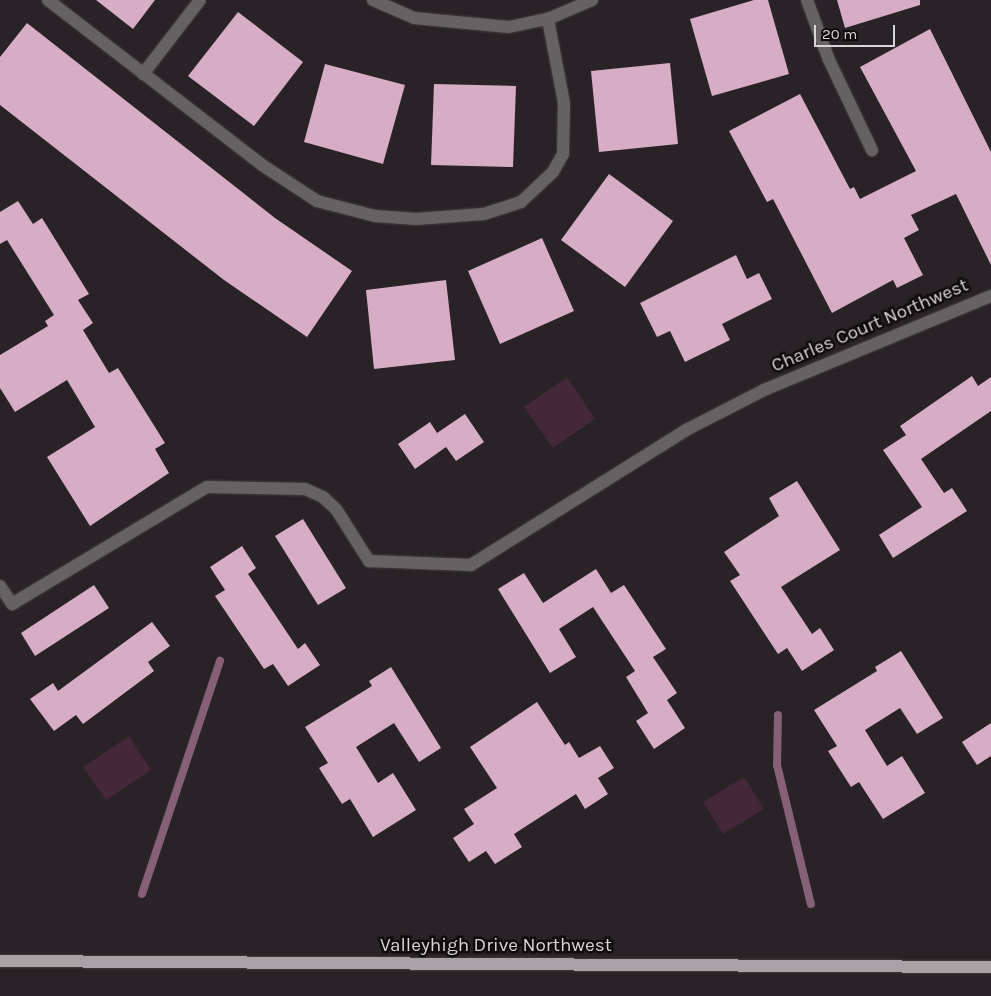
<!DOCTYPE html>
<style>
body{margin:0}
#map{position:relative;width:991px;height:996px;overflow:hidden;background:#292226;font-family:Karla,sans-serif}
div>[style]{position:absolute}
.green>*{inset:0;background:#442839}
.stream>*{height:8px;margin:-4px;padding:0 4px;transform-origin:4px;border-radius:4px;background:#856076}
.building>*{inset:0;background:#d6adc4}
.roads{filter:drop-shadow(0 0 1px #453e42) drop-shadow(0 0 1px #453e42)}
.minor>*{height:12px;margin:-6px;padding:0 6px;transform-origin:6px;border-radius:6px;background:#666264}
.major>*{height:12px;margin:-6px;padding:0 6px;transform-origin:6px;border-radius:6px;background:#a9a1a5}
span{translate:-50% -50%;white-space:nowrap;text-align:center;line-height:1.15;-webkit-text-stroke:5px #100c0e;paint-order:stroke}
.street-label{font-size:19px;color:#d9d4d7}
.scale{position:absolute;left:814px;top:25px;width:81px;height:22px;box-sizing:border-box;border:2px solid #d9d4d7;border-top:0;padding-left:6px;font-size:15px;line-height:18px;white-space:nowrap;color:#d9d4d7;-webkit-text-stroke:4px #100c0e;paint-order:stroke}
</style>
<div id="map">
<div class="green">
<div style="clip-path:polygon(567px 377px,595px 419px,553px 448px,524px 407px)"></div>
<div style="clip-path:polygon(129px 736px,151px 770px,106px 800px,83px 767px)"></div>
<div style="clip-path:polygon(744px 777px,764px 809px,723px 834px,703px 802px)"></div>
</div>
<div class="stream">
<div style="left:778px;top:715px;width:50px;rotate:91.1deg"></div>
<div style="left:777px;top:765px;width:143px;rotate:76.3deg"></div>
<div style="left:142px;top:894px;width:246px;rotate:-71.5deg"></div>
</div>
<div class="building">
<div style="clip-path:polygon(96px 0,155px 0,133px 29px)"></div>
<div style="clip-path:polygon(754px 0,768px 0,789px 74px,712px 96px,690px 19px)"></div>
<div style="clip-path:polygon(837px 0,920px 0,920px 5px,845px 28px)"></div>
<div style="clip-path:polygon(238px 12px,303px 62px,254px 126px,188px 76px)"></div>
<div style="clip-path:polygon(27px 23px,275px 218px,352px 271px,307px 337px,224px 280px,0 105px,0 57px)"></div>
<div style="clip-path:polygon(930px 29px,991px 152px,991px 265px,956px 194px,911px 215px,919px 230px,904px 238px,923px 275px,897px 288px,893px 280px,832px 313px,773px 199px,767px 202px,729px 131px,800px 94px,850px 189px,854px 187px,860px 199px,916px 171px,860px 67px)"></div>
<div style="clip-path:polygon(670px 63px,678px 144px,599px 152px,591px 71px)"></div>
<div style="clip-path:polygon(325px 64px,405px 85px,383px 164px,304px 142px)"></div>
<div style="clip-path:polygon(434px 84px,516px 86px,513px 167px,431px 165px)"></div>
<div style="clip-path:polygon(609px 174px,673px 221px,625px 287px,561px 240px)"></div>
<div style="clip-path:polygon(18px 201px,33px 224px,42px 218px,89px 294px,78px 300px,93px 323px,83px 330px,109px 373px,118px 368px,165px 443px,155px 449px,169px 473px,90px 526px,47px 457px,95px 427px,67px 380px,15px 412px,0 388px,0 355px,48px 326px,45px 321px,54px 315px,7px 240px,0 244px,0 212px)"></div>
<div style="clip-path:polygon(542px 238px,574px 311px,500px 344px,468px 271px)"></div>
<div style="clip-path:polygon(736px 255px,747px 279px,759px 273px,772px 299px,722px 324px,730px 340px,685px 362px,670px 331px,657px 337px,640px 303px)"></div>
<div style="clip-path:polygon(446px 280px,455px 360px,374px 369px,366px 290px)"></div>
<div style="clip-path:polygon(972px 376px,978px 386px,991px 377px,991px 411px,921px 459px,944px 493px,952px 488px,967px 511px,893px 558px,879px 535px,922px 507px,883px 450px,906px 435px,900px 426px)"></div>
<div style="clip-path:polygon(465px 414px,484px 442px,456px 461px,446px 447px,415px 469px,398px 444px,430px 422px,437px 433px)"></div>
<div style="clip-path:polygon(797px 481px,840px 550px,781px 587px,812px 634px,820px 628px,834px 650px,802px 671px,787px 648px,778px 654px,730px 581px,740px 575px,724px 552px,779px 516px,769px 498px)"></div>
<div style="clip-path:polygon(303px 519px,346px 588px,318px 605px,275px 536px)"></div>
<div style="clip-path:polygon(242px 546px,256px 568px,248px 574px,298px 649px,305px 643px,320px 665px,288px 686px,273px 664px,264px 669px,215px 596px,225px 590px,210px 567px)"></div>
<div style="clip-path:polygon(596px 569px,611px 593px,624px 585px,666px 649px,653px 657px,677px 693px,667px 700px,685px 728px,654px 749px,636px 721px,648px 713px,626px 677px,635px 671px,593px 607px,559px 629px,576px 657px,550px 673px,498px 589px,524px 573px,543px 603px)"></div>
<div style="clip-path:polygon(94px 585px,109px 608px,35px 656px,21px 633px)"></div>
<div style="clip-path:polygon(152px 622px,170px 646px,148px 662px,154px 671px,83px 724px,76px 715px,54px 731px,30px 699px,53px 683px,58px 691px)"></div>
<div style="clip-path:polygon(901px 651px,943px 718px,917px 734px,900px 708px,865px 730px,887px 766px,902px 756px,925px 793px,883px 819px,859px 782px,851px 787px,828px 751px,837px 746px,814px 710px,877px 671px,875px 667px)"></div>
<div style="clip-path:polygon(391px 667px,441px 748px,419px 762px,394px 723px,356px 747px,378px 783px,393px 773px,416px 810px,373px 837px,350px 799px,342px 804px,319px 768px,328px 763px,305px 727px,372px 686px,369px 681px)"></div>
<div style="clip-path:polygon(537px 702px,565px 745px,569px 742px,579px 758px,600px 746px,614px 768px,598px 778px,608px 794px,585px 809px,576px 794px,514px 834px,522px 847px,495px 864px,486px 851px,469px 862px,453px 838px,474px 824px,464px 809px,497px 788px,470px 747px)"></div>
<div style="clip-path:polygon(991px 723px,991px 756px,977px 765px,962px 742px)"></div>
</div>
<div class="roads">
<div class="minor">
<div style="left:48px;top:0;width:270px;rotate:37.6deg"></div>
<div style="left:262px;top:165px;width:66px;rotate:33.2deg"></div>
<div style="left:317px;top:201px;width:60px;rotate:14.5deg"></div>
<div style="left:375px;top:216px;width:41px;rotate:4.2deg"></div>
<div style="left:416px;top:219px;width:68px;rotate:-4.2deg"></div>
<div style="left:484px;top:214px;width:39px;rotate:-18deg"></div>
<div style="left:521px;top:202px;width:44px;rotate:-43.2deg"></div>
<div style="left:553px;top:172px;width:21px;rotate:-61deg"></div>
<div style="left:563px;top:154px;width:51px;rotate:-88.9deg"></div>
<div style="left:564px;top:103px;width:86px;rotate:-100.8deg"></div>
<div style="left:373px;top:0;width:45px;rotate:23.7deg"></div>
<div style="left:414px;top:18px;width:95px;rotate:5.4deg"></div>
<div style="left:509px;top:27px;width:40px;rotate:-12deg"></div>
<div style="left:548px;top:19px;width:48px;rotate:-23.4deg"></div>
<div style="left:807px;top:0;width:64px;rotate:69.9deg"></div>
<div style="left:829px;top:60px;width:100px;rotate:64.5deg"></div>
<div style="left:143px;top:74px;width:93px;rotate:-52.4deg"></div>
<div style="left:0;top:586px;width:22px;rotate:56deg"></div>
<div style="left:12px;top:604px;width:227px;rotate:-31deg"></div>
<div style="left:207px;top:487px;width:98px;rotate:1.2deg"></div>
<div style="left:305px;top:489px;width:20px;rotate:24deg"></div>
<div style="left:323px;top:497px;width:18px;rotate:43deg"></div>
<div style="left:336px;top:509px;width:62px;rotate:57.6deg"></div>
<div style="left:369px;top:561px;width:102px;rotate:2.2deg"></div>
<div style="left:471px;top:565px;width:254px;rotate:-32.1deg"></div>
<div style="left:686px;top:430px;width:88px;rotate:-27.1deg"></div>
<div style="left:764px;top:390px;width:246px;rotate:-22.5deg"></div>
</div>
<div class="major">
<div style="left:0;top:961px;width:991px;rotate:0.35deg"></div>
</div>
</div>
<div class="street-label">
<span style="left:870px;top:326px;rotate:-23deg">Charles Court Northwest</span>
<span style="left:496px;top:946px">Valleyhigh Drive Northwest</span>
</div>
<div class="scale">20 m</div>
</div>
